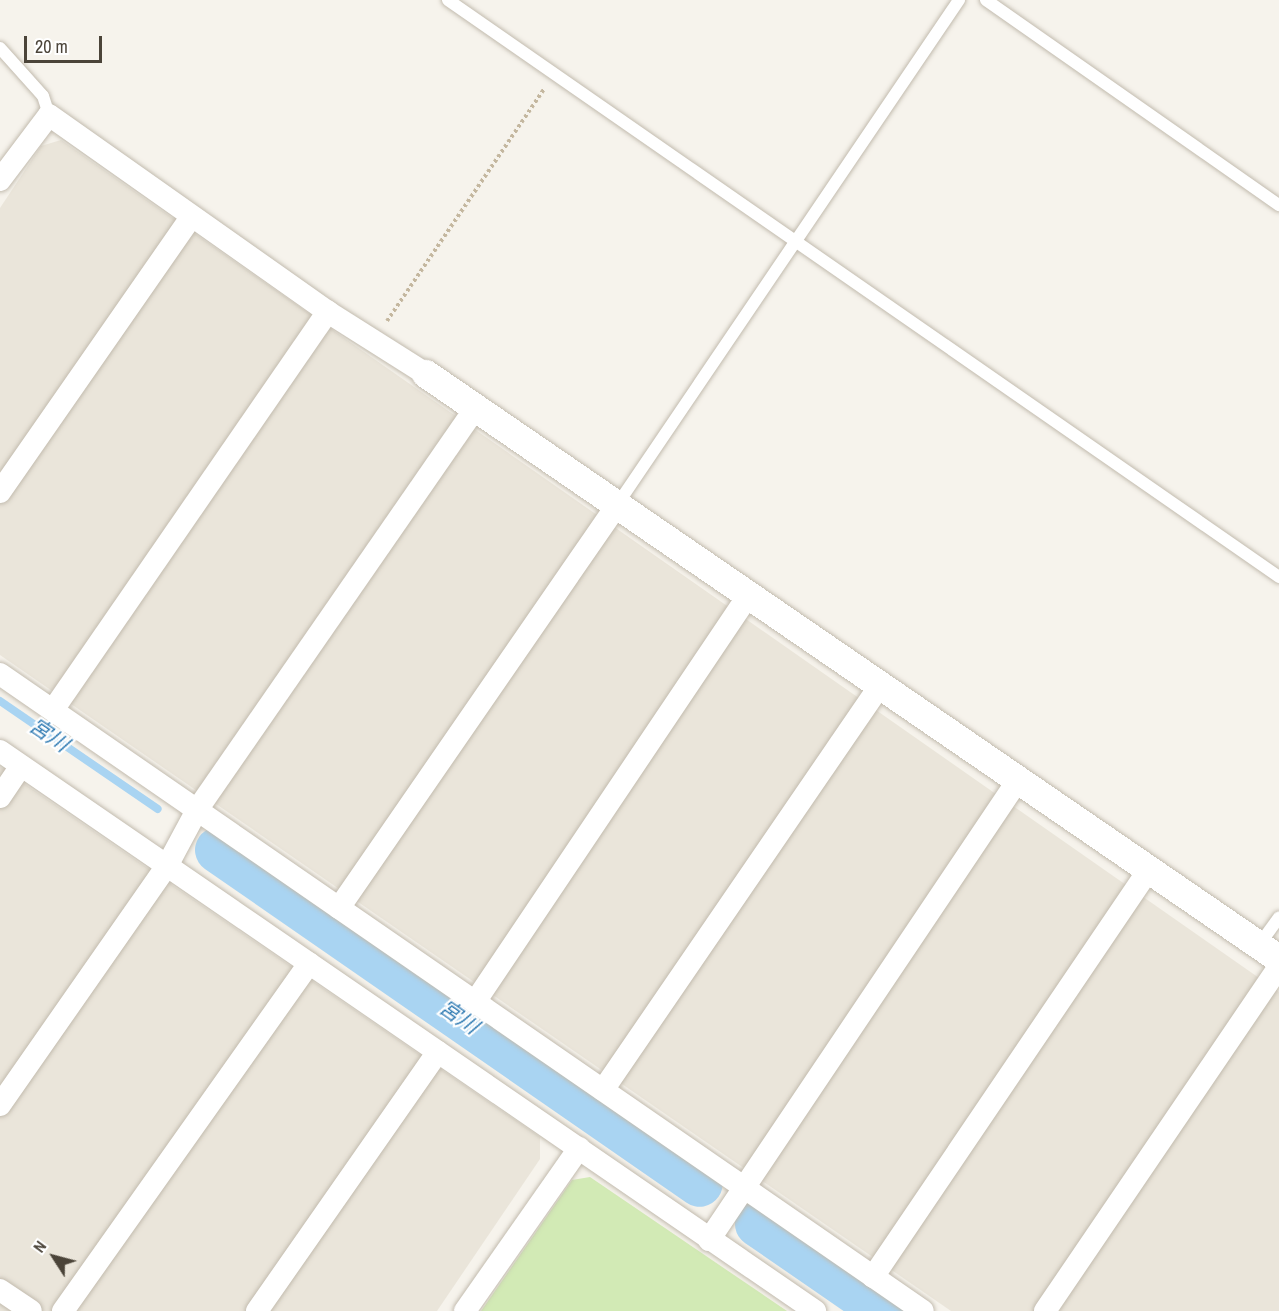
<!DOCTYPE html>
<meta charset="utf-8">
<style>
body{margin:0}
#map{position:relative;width:1279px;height:1311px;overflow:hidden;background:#f6f3ec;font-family:"Archivo Narrow","Noto Sans JP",sans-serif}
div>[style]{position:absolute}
.residential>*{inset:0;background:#eae5da}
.green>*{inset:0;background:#d2eab5}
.stream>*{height:8px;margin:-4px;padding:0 4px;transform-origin:4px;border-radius:4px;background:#a9d4f2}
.river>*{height:46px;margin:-23px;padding:0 23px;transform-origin:23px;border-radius:23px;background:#a9d4f2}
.path>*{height:4px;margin-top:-2px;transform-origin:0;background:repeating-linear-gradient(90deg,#c4b79f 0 3px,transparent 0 6px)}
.roads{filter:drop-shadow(0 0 2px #c2bbae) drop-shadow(0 0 2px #c2bbae)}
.service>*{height:12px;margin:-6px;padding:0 6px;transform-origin:6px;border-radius:6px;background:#fff}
.minor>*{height:22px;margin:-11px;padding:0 11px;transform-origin:11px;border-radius:11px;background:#fff}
.tertiary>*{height:28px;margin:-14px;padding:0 14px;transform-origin:14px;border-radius:14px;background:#fff}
span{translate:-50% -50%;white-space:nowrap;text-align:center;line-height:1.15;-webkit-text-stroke:4.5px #fff;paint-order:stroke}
.water-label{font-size:21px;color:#2e7ab2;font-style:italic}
.north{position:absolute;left:24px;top:1227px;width:60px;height:60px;-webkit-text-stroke:4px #fff;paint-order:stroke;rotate:306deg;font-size:16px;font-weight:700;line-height:24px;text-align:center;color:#4b4439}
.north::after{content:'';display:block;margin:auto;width:21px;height:27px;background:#4b4439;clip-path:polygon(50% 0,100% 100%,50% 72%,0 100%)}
.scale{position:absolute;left:24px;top:36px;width:78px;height:27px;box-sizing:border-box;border:3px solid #4b4439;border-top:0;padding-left:8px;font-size:18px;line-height:21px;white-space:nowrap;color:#4b4439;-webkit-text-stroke:4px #fff;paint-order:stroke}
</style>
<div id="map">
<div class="residential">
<div style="clip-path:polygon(61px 140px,1279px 992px,1279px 1311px,951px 1311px,0 655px,0 208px,41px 146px)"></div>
<div style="clip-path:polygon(0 767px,540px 1137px,540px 1159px,437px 1311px,0 1311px)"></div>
</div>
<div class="green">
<div style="clip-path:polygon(590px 1177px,787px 1311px,481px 1311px,572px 1180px)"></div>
</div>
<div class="stream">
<div style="left:0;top:701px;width:191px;rotate:34.4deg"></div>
</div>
<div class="river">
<div style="left:218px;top:850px;width:586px;rotate:34.72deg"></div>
<div style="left:758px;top:1224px;width:153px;rotate:34.6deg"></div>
</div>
<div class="path">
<div style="left:387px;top:321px;width:280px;rotate:-55.9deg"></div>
</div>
<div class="roads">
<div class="service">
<div style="left:448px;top:0;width:1012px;rotate:34.77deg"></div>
<div style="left:986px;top:0;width:358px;rotate:35deg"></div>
<div style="left:0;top:48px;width:64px;rotate:48.1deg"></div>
<div style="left:43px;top:96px;width:20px;rotate:72deg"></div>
<div style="left:617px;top:505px;width:610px;rotate:-55.89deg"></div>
<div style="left:1259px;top:945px;width:34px;rotate:-54deg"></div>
</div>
<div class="minor">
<div style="left:0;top:180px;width:81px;rotate:-53deg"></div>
<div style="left:49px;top:115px;width:342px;rotate:35.2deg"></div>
<div style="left:328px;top:312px;width:116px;rotate:32.3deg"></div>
<div style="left:0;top:492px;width:335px;rotate:-55.2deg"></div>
<div style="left:0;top:674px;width:1121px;rotate:34.61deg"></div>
<div style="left:53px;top:710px;width:484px;rotate:-55.4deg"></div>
<div style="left:0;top:751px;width:989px;rotate:34.49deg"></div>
<div style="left:0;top:797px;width:37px;rotate:-56deg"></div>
<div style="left:339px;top:908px;width:490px;rotate:-55.4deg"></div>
<div style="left:475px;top:1002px;width:490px;rotate:-56.1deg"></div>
<div style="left:603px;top:1090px;width:490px;rotate:-55.6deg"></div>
<div style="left:0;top:1105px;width:292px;rotate:-55.1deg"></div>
<div style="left:167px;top:866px;width:64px;rotate:-61.8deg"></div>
<div style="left:197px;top:810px;width:489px;rotate:-55.3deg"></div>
<div style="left:709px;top:1240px;width:554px;rotate:-56.11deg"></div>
<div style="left:873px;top:1277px;width:492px;rotate:-55.9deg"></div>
<div style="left:0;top:1290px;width:37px;rotate:34deg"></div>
<div style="left:63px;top:1311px;width:426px;rotate:-54.7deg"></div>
<div style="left:257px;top:1311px;width:316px;rotate:-55.1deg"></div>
<div style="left:465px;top:1311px;width:199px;rotate:-55deg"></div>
<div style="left:1045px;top:1311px;width:416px;rotate:-55.8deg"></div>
</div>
<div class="tertiary">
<div style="left:426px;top:374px;width:1034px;rotate:34.44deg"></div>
</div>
</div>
<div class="water-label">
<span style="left:49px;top:735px;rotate:34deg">宮川</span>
<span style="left:459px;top:1017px;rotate:35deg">宮川</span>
</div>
<div class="north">N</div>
<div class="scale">20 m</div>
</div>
